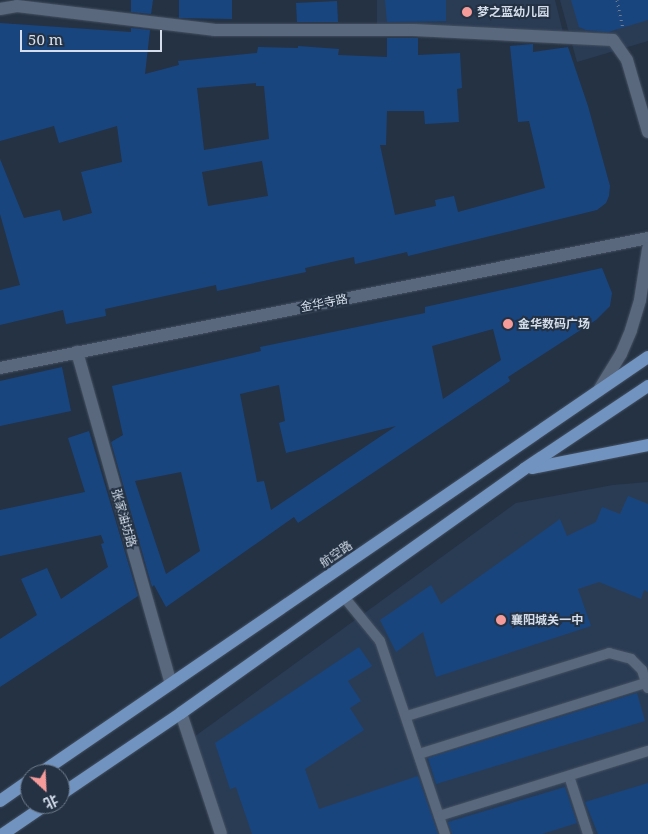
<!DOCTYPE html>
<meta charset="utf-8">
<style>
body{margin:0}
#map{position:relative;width:648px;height:834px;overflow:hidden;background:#243244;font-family:"Noto Serif","Noto Sans SC",serif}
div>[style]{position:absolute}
.built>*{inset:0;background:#2a3c54}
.building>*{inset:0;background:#19457e}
.path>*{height:3px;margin-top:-1.5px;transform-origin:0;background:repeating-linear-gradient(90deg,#727e8d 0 1px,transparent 0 5px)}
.roads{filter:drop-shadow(0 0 1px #455060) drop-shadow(0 0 1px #455060)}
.lane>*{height:10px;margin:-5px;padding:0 5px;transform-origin:5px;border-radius:5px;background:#59687d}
.street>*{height:12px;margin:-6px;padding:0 6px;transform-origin:6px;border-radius:6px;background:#59687d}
.secondary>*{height:12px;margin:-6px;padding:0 6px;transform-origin:6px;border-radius:6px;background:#59687d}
.primary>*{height:12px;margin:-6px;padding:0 6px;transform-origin:6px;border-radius:6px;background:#7193c0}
.dots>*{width:14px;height:14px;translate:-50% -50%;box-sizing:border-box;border:2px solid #243244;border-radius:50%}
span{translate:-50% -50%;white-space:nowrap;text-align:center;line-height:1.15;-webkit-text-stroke:4px #243244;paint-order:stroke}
.poi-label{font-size:12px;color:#d5deea;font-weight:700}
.left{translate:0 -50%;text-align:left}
.street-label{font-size:12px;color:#d5deea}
.north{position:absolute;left:20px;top:764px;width:50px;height:50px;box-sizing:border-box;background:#243244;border:1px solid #6b7786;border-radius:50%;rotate:155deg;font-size:14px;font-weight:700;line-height:20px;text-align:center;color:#d5deea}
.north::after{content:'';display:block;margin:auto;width:18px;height:22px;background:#f59b9a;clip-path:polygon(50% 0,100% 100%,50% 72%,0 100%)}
.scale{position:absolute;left:20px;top:30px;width:142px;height:22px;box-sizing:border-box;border:2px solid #d5deea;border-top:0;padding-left:6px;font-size:15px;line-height:18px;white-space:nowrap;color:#d5deea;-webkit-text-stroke:4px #243244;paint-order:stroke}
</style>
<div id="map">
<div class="built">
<div style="clip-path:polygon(377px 0,555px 0,563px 32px,377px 24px)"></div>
<div style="clip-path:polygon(560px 0,648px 0,648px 41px,577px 62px)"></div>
<div style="clip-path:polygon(648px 482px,648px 834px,227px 834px,194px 737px,516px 503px,613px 485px)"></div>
</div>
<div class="building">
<div style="clip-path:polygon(131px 0,153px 0,151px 14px,131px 12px)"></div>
<div style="clip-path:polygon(179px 0,232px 0,232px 19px,179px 18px)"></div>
<div style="clip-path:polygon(385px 0,446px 0,446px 21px,387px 22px)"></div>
<div style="clip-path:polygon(571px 0,648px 0,648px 20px,608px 32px,586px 30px,579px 27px)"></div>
<div style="clip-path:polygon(337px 1px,338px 22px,297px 22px,296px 3px)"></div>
<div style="clip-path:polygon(evenodd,0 23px,131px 32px,131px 28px,150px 30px,145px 74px,179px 65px,178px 61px,257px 53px,258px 47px,298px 48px,298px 46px,339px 49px,338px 55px,387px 57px,387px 38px,418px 38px,418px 55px,460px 53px,462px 88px,457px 89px,459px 122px,425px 124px,424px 111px,387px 111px,386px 145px,380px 145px,395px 215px,436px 206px,435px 200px,454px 196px,458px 212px,545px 188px,529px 121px,518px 122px,510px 46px,533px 44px,533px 52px,568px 47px,588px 106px,610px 186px,609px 196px,606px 203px,597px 210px,408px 256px,407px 252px,355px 264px,354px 257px,305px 268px,306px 272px,217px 291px,216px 285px,105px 309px,106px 316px,66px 324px,63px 310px,0 325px,0 290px,20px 285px,0 214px,0 159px,24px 218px,60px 210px,63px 221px,92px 213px,81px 172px,122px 162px,117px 126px,59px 143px,54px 126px,0 141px,0 23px,256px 83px,256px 86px,264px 86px,269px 139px,204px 150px,197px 88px,256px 83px,0 23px,262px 161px,268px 196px,208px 206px,202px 172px,262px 161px)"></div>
<div style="clip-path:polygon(evenodd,602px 268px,612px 293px,610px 306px,596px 320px,508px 377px,510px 381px,298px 523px,294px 517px,166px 607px,154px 585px,152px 587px,111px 442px,123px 435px,112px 386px,261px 351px,260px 347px,425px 313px,425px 307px,602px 268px,493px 329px,501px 360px,443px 399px,432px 346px,493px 329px,602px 268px,279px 385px,285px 421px,279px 423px,286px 453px,396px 426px,271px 510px,264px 481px,257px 482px,240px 394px,279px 385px,602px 268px,181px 472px,200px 551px,166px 574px,135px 481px,181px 472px)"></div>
<div style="clip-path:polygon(62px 367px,71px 411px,0 426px,0 381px)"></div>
<div style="clip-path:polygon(89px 431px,138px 596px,0 687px,0 639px,37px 615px,21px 579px,47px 568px,61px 599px,108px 567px,101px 544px,104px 543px,101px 535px,0 556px,0 510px,85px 492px,68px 438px)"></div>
<div style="clip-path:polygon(628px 496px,648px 504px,648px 592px,644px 590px,641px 599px,599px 582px,578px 589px,591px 626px,436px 677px,423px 632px,396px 652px,380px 620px,431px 585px,441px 604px,560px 519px,567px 536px,596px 522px,602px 507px,620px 514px)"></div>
<div style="clip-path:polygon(359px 647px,372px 666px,348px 681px,361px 701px,350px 708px,364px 730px,305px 769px,319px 809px,418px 776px,438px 834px,252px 834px,236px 787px,230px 789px,215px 743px)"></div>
<div style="clip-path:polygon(637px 693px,645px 721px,436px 784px,428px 758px)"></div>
<div style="clip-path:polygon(648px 783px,648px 834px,598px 834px,585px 802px)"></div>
<div style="clip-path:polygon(565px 787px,577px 823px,542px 834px,452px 834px,448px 822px)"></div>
</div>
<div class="path">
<div style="left:617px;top:0;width:29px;rotate:78deg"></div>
</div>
<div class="roads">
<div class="lane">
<div style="left:344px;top:597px;width:57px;rotate:50.7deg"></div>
<div style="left:380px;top:641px;width:204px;rotate:71.4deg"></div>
<div style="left:407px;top:716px;width:212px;rotate:-17.3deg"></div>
<div style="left:609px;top:653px;width:23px;rotate:15deg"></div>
<div style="left:631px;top:659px;width:16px;rotate:45deg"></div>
<div style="left:642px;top:670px;width:19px;rotate:72deg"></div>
<div style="left:419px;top:754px;width:238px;rotate:-17.4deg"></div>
<div style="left:569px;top:776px;width:61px;rotate:71.9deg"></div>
<div style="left:439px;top:816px;width:219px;rotate:-17.3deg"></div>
</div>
<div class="street">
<div style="left:0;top:9px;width:17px;rotate:-10deg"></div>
<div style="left:17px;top:6px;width:198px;rotate:6.9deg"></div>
<div style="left:214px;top:30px;width:200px"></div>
<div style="left:414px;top:30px;width:199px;rotate:2.9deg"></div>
<div style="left:613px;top:40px;width:24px;rotate:55deg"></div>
<div style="left:77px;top:352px;width:345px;rotate:74.2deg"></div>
<div style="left:0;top:368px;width:661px;rotate:-11.34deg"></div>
<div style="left:181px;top:713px;width:127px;rotate:71.7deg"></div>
</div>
<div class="secondary">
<div style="left:627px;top:60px;width:75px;rotate:73.7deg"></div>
<div style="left:599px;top:390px;width:42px;rotate:-58.6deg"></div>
<div style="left:621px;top:354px;width:26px;rotate:-67deg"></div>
<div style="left:631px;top:330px;width:31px;rotate:-73deg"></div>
<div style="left:640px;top:300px;width:52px;rotate:-81.1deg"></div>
</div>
<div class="primary">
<div style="left:532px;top:468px;width:118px;rotate:-11.2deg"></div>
<div style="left:39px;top:774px;width:738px;rotate:-34.4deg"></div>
<div style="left:60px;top:795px;width:146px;rotate:-34.1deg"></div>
<div style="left:181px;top:713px;width:421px;rotate:-35.4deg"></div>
<div style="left:524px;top:469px;width:149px;rotate:-33.8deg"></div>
<div style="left:0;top:801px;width:37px;rotate:-35deg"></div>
<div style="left:3px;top:834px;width:53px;rotate:-34.3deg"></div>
</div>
</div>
<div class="dots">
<div style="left:467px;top:12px;background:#f59b9a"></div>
<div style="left:508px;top:324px;background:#f59b9a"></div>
<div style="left:501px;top:620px;background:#f59b9a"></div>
</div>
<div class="poi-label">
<span class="left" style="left:477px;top:12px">梦之蓝幼儿园</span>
<span class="left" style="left:518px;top:324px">金华数码广场</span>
<span class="left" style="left:511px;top:620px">襄阳城关一中</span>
</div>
<div class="street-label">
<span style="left:324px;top:303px;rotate:-11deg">金华寺路</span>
<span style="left:124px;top:518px;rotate:74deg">张家油坊路</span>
<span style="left:336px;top:554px;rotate:-34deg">航空路</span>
</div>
<div class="north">北</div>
<div class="scale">50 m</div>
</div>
